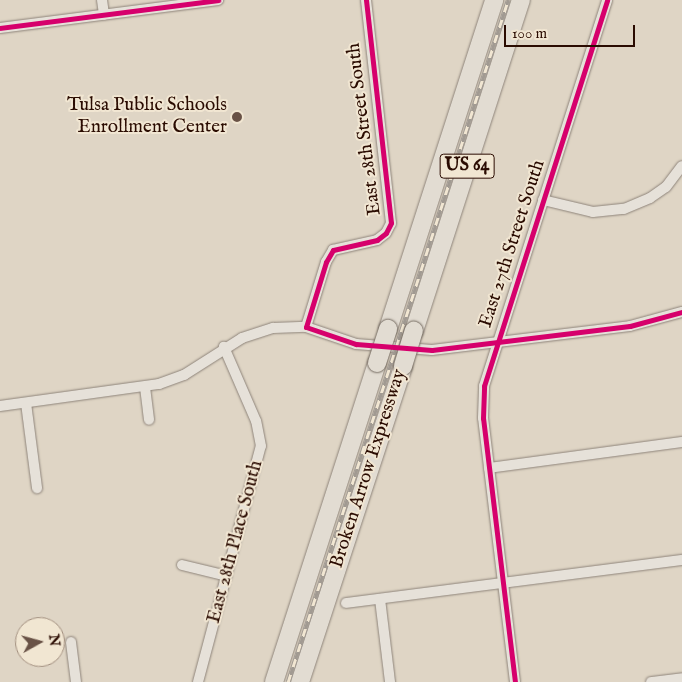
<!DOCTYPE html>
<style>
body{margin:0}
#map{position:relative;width:682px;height:682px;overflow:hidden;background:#dfd5c5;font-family:"IM FELL English",serif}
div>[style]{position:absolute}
.roads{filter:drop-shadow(0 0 1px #8e847a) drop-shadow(0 0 1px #8e847a)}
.minor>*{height:10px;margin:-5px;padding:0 5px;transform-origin:5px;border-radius:5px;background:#e6e1d9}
.motorway>*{height:18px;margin:-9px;padding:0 9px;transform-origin:9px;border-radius:9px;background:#e2dcd2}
.rail>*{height:4.5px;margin-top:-2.25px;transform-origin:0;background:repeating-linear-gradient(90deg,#f1e6d2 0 8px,#a19a92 0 16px);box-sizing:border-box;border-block:1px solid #a19a92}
.bridges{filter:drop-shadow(0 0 1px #746a60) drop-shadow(0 0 1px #746a60)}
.motorway-bridge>*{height:18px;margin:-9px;padding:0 9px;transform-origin:9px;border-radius:9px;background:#e2dcd2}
.cycleway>*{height:5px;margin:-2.5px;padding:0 2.5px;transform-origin:2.5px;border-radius:2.5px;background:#d6006c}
.dots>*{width:14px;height:14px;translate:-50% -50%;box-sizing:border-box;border:2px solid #f1e6d2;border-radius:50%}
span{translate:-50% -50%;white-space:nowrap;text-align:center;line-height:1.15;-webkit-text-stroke:4px #f1e6d2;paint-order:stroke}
.shield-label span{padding:1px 4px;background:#f1e6d2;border:1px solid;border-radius:4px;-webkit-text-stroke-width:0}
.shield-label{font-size:18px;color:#2a0b01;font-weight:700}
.poi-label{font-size:19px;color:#2a0b01}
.right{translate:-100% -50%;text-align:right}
.street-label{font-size:19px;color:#2a0b01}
.north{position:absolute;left:15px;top:617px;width:50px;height:50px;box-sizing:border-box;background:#f1e6d2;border:1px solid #a18e7e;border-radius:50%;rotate:83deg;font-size:14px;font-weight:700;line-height:20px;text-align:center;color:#2a0b01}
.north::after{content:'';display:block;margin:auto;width:18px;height:22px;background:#695246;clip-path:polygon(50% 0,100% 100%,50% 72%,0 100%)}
.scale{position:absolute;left:504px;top:25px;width:131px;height:22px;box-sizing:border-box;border:2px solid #2a0b01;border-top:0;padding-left:6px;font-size:15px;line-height:18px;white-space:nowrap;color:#2a0b01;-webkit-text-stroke:4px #f1e6d2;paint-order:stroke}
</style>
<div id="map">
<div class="roads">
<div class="minor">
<div style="left:102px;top:0;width:15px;rotate:82deg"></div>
<div style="left:0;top:28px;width:220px;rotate:-7.3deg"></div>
<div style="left:543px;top:200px;width:51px;rotate:13.5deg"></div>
<div style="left:593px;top:212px;width:31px;rotate:-6deg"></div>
<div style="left:624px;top:209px;width:28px;rotate:-23deg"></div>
<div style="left:650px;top:198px;width:19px;rotate:-35deg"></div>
<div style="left:666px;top:187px;width:26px;rotate:-53deg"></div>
<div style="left:306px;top:327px;width:68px;rotate:-72.9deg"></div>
<div style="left:326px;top:262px;width:14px;rotate:-60deg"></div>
<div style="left:333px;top:250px;width:45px;rotate:-12.8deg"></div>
<div style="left:377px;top:240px;width:11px;rotate:-38deg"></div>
<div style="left:386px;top:233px;width:11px;rotate:-63deg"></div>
<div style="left:391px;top:223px;width:224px;rotate:-96.4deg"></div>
<div style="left:145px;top:387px;width:33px;rotate:83deg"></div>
<div style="left:26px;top:403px;width:86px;rotate:82.6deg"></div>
<div style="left:0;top:406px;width:161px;rotate:-7.9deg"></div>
<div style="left:159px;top:384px;width:27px;rotate:-20deg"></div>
<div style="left:184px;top:375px;width:69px;rotate:-32.5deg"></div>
<div style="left:242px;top:338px;width:33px;rotate:-18deg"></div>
<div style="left:273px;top:328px;width:33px;rotate:-2deg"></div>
<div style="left:306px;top:327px;width:53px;rotate:18.8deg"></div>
<div style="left:356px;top:344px;width:76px;rotate:4.5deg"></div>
<div style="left:432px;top:350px;width:199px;rotate:-6.9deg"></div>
<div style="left:630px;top:326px;width:54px;rotate:-15.1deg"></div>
<div style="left:489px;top:468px;width:195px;rotate:-7.7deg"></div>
<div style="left:182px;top:565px;width:46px;rotate:13.7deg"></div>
<div style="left:380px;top:599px;width:84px;rotate:83.1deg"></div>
<div style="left:346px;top:603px;width:339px;rotate:-7.3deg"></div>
<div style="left:71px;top:642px;width:40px;rotate:82.9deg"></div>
<div style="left:198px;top:682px;width:244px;rotate:-75.1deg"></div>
<div style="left:261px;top:446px;width:25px;rotate:-101deg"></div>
<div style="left:256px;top:421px;width:81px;rotate:-113.4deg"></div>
<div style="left:515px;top:682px;width:266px;rotate:-96.9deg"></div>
<div style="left:483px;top:418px;width:32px;rotate:-88deg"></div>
<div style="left:484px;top:386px;width:405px;rotate:-72.3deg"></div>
<div style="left:651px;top:682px;width:31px;rotate:-7deg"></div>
</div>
<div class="motorway">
<div style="left:388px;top:329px;width:346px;rotate:-72.1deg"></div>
<div style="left:414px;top:331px;width:348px;rotate:-72.1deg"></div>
<div style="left:274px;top:682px;width:335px;rotate:-72.1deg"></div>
<div style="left:300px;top:682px;width:332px;rotate:-71.9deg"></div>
</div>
</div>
<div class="rail">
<div style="left:288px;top:682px;width:717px;rotate:-72.12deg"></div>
</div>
<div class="bridges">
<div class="motorway-bridge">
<div style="left:377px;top:363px;width:36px;rotate:-72deg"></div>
<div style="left:403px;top:366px;width:37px;rotate:-73deg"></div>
</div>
</div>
<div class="cycleway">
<div style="left:366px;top:0;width:224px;rotate:83.6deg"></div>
<div style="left:391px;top:223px;width:11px;rotate:117deg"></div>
<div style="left:386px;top:233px;width:11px;rotate:142deg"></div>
<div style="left:377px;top:240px;width:45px;rotate:167.2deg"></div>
<div style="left:333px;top:250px;width:14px;rotate:120deg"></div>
<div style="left:326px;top:262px;width:68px;rotate:107.1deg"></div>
<div style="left:306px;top:327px;width:53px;rotate:18.8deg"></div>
<div style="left:356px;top:344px;width:76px;rotate:4.5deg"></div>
<div style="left:432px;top:350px;width:199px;rotate:-6.9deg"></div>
<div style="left:630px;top:326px;width:54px;rotate:-15.1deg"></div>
<div style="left:0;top:28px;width:220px;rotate:-7.3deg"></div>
<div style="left:515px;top:682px;width:266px;rotate:-96.9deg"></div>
<div style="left:483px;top:418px;width:32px;rotate:-88deg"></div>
<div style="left:484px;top:386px;width:405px;rotate:-72.3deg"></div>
</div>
<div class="dots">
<div style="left:237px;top:117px;background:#695246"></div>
</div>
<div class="shield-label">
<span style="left:467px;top:166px">US 64</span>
</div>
<div class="poi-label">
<span class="right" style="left:227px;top:117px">Tulsa Public Schools<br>Enrollment Center</span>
</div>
<div class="street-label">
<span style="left:365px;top:129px;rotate:-97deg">East 28th Street South</span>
<span style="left:513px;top:244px;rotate:-72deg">East 27th Street South</span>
<span style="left:369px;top:469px;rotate:-72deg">Broken Arrow Expressway</span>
<span style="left:236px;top:542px;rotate:-75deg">East 28th Place South</span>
</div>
<div class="north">N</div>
<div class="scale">100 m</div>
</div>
